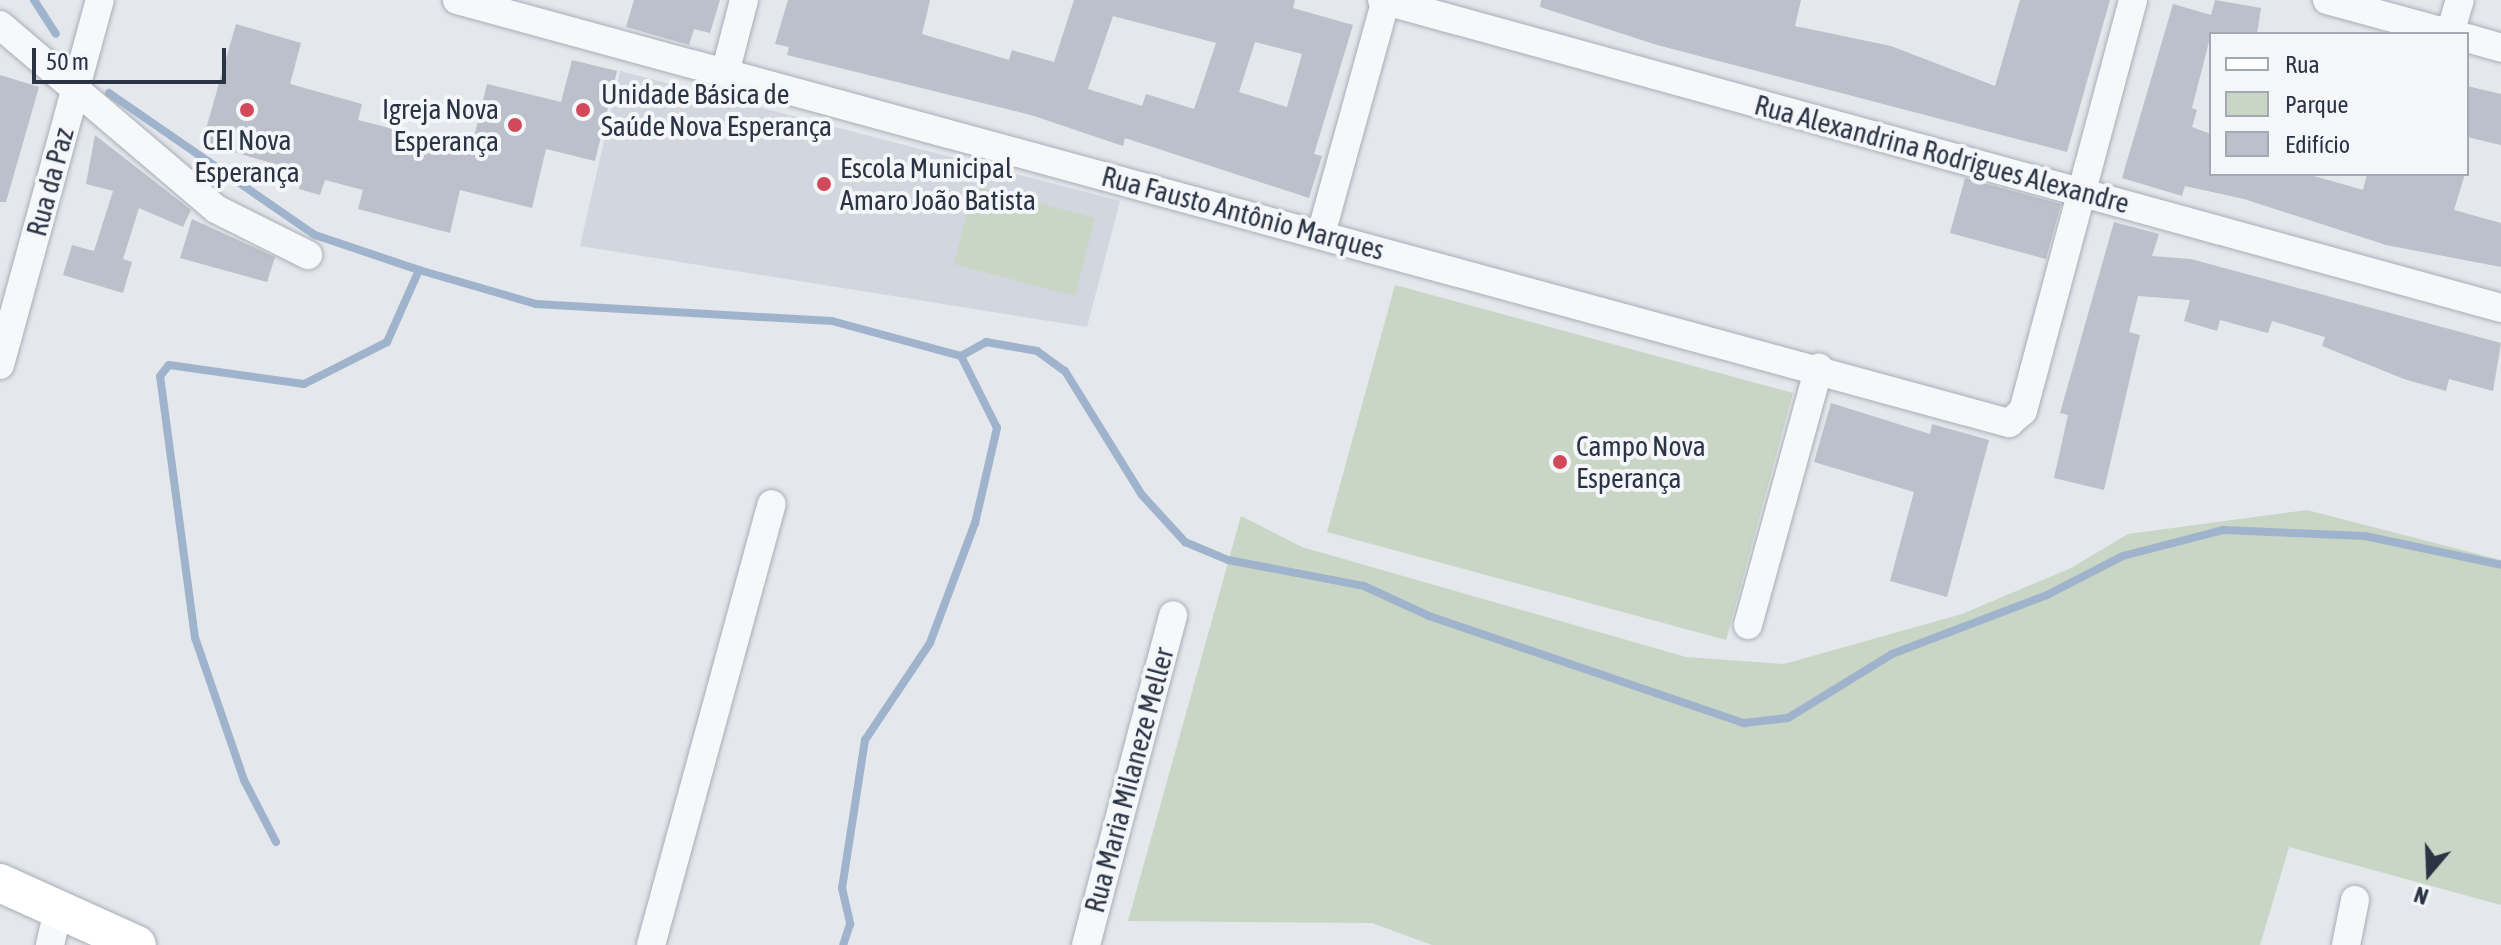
<!DOCTYPE html>
<meta charset="utf-8">
<style>
body{margin:0}
#map{position:relative;width:2501px;height:945px;overflow:hidden;background:#e4e7ec;font-family:"Asap Condensed",sans-serif}
div>[style]{position:absolute}
.built>*{inset:0;background:#d2d6de}
.green>*{inset:0;background:#c9d6c5}
.stream>*{height:8px;margin:-4px;padding:0 4px;transform-origin:4px;border-radius:4px;background:#9fb4cc}
.building>*{inset:0;background:#bbc0ca}
.roads{filter:drop-shadow(0 0 2px #a9aeb7) drop-shadow(0 0 2px #a9aeb7)}
.street>*{height:28px;margin:-14px;padding:0 14px;transform-origin:14px;border-radius:14px;background:#f7f8fa}
.secondary>*{height:38px;margin:-19px;padding:0 19px;transform-origin:19px;border-radius:19px;background:#fff}
.dots>*{width:22px;height:22px;translate:-50% -50%;box-sizing:border-box;border:4px solid #f4f6f9;border-radius:50%}
span{translate:-50% -50%;white-space:nowrap;text-align:center;line-height:1.15;-webkit-text-stroke:8px #f4f6f9;paint-order:stroke}
.poi-label{font-size:28px;color:#2b3445}
.left{translate:0 -50%;text-align:left}
.right{translate:-100% -50%;text-align:right}
.street-label{font-size:28px;color:#2b3445}
.legend{position:absolute;left:2209px;top:32px;width:260px;height:144px;box-sizing:border-box;background:#f4f6f9;border:2px solid #a4a8b1;margin:0;padding:10px 14px;list-style:none;font-size:24px;color:#2b3445}
.legend li{display:flex;align-items:center;gap:16px;height:40px}
.legend b{width:40px;border:2px solid #a4a8b1}
.north{position:absolute;left:2389px;top:833px;width:80px;height:80px;-webkit-text-stroke:6px #f4f6f9;paint-order:stroke;rotate:199deg;font-size:22px;font-weight:700;line-height:32px;text-align:center;color:#2b3445}
.north::after{content:'';display:block;margin:auto;width:28px;height:36px;background:#2b3445;clip-path:polygon(50% 0,100% 100%,50% 72%,0 100%)}
.scale{position:absolute;left:32px;top:48px;width:194px;height:36px;box-sizing:border-box;border:4px solid #2b3445;border-top:0;padding-left:10px;font-size:24px;line-height:28px;white-space:nowrap;color:#2b3445;-webkit-text-stroke:6px #f4f6f9;paint-order:stroke}
</style>
<div id="map">
<div class="built">
<div style="clip-path:polygon(620px 71px,1120px 201px,1087px 327px,580px 246px)"></div>
</div>
<div class="green">
<div style="clip-path:polygon(974px 186px,1095px 218px,1075px 296px,954px 264px)"></div>
<div style="clip-path:polygon(1395px 285px,1793px 393px,1726px 640px,1327px 532px)"></div>
<div style="clip-path:polygon(2307px 510px,2501px 560px,2501px 905px,2289px 847px,2260px 945px,1432px 945px,1372px 923px,1128px 921px,1241px 516px,1302px 547px,1686px 657px,1784px 664px,1962px 614px,2071px 568px,2128px 534px)"></div>
</div>
<div class="stream">
<div style="left:34px;top:0;width:40px;rotate:57.1deg"></div>
<div style="left:109px;top:93px;width:250px;rotate:34.6deg"></div>
<div style="left:315px;top:235px;width:110px;rotate:18.6deg"></div>
<div style="left:419px;top:270px;width:122px;rotate:16.2deg"></div>
<div style="left:536px;top:304px;width:296px;rotate:3.3deg"></div>
<div style="left:832px;top:321px;width:134px;rotate:15.2deg"></div>
<div style="left:961px;top:356px;width:80px;rotate:63.4deg"></div>
<div style="left:997px;top:428px;width:98px;rotate:103deg"></div>
<div style="left:975px;top:523px;width:128px;rotate:110.6deg"></div>
<div style="left:930px;top:643px;width:117px;rotate:123.8deg"></div>
<div style="left:865px;top:740px;width:150px;rotate:98.8deg"></div>
<div style="left:842px;top:888px;width:37px;rotate:77deg"></div>
<div style="left:850px;top:924px;width:22px;rotate:108deg"></div>
<div style="left:961px;top:356px;width:29px;rotate:-29deg"></div>
<div style="left:986px;top:342px;width:52px;rotate:10deg"></div>
<div style="left:1037px;top:351px;width:34px;rotate:36deg"></div>
<div style="left:1065px;top:371px;width:146px;rotate:58.2deg"></div>
<div style="left:1142px;top:495px;width:64px;rotate:47.5deg"></div>
<div style="left:1185px;top:542px;width:47px;rotate:22.7deg"></div>
<div style="left:1228px;top:560px;width:138px;rotate:10.8deg"></div>
<div style="left:1364px;top:586px;width:72px;rotate:24.8deg"></div>
<div style="left:1429px;top:616px;width:333px;rotate:18.8deg"></div>
<div style="left:1744px;top:723px;width:44px;rotate:-6.5deg"></div>
<div style="left:1788px;top:718px;width:122px;rotate:-31.6deg"></div>
<div style="left:1892px;top:654px;width:166px;rotate:-20.8deg"></div>
<div style="left:2047px;top:595px;width:85px;rotate:-27.2deg"></div>
<div style="left:2123px;top:556px;width:103px;rotate:-14.6deg"></div>
<div style="left:2223px;top:530px;width:142px;rotate:2.4deg"></div>
<div style="left:2365px;top:536px;width:139px;rotate:12deg"></div>
<div style="left:276px;top:842px;width:70px;rotate:-117.3deg"></div>
<div style="left:244px;top:780px;width:150px;rotate:-109deg"></div>
<div style="left:195px;top:638px;width:264px;rotate:-97.6deg"></div>
<div style="left:160px;top:376px;width:14px;rotate:-51deg"></div>
<div style="left:169px;top:365px;width:136px;rotate:8deg"></div>
<div style="left:304px;top:384px;width:93px;rotate:-26.8deg"></div>
<div style="left:387px;top:342px;width:79px;rotate:-66deg"></div>
</div>
<div class="building">
<div style="clip-path:polygon(634px 0,720px 0,710px 33px,694px 29px,689px 45px,626px 27px)"></div>
<div style="clip-path:polygon(evenodd,788px 0,930px 0,922px 34px,1009px 60px,1012px 50px,1054px 62px,1074px 0,1295px 0,1293px 8px,1353px 25px,1314px 154px,1322px 156px,1309px 198px,1125px 138px,1123px 146px,1031px 115px,787px 55px,789px 47px,775px 44px,788px 0,1113px 16px,1216px 43px,1194px 109px,1146px 94px,1142px 106px,1088px 89px,1113px 16px,788px 0,1255px 42px,1302px 54px,1287px 107px,1239px 92px,1255px 42px)"></div>
<div style="clip-path:polygon(1541px 0,1801px 0,1795px 26px,1891px 46px,1995px 86px,2020px 0,2110px 0,2067px 152px,1657px 45px,1540px 7px)"></div>
<div style="clip-path:polygon(2215px 0,2261px 8px,2257px 34px,2211px 34px,2192px 108px,2197px 110px,2192px 127px,2211px 134px,2211px 174px,2307px 174px,2363px 190px,2367px 174px,2465px 174px,2454px 210px,2501px 223px,2501px 267px,2386px 245px,2244px 199px,2185px 186px,2182px 196px,2122px 178px,2173px 4px,2211px 15px)"></div>
<div style="clip-path:polygon(236px 24px,301px 43px,290px 84px,362px 104px,358px 120px,471px 149px,487px 84px,561px 102px,572px 60px,617px 71px,595px 161px,546px 149px,532px 208px,460px 190px,450px 233px,358px 209px,363px 190px,325px 180px,320px 195px,299px 189px,303px 172px,202px 143px)"></div>
<div style="clip-path:polygon(0 75px,39px 87px,6px 202px,0 202px)"></div>
<div style="clip-path:polygon(2467px 86px,2501px 94px,2501px 145px,2467px 137px)"></div>
<div style="clip-path:polygon(95px 135px,191px 210px,183px 227px,139px 208px,123px 259px,132px 262px,123px 293px,63px 275px,72px 245px,94px 251px,113px 191px,86px 184px)"></div>
<div style="clip-path:polygon(1965px 178px,2061px 204px,2046px 259px,1950px 233px)"></div>
<div style="clip-path:polygon(192px 219px,275px 257px,267px 282px,180px 258px)"></div>
<div style="clip-path:polygon(2114px 222px,2159px 234px,2152px 256px,2191px 259px,2501px 343px,2493px 391px,2449px 379px,2446px 391px,2404px 379px,2322px 346px,2325px 337px,2272px 321px,2268px 333px,2220px 320px,2217px 331px,2184px 321px,2190px 300px,2138px 296px,2129px 332px,2140px 335px,2104px 490px,2054px 478px,2068px 415px,2060px 413px)"></div>
<div style="clip-path:polygon(1831px 403px,1930px 434px,1932px 424px,1989px 440px,1947px 597px,1890px 581px,1914px 492px,1814px 462px)"></div>
</div>
<div class="roads">
<div class="street">
<div style="left:457px;top:0;width:1609px;rotate:15.25deg"></div>
<div style="left:2009px;top:423px;width:18px;rotate:-41deg"></div>
<div style="left:2023px;top:411px;width:425px;rotate:-75deg"></div>
<div style="left:1382px;top:0;width:1161px;rotate:15.39deg"></div>
<div style="left:2327px;top:0;width:129px;rotate:15.3deg"></div>
<div style="left:0;top:25px;width:284px;rotate:40.4deg"></div>
<div style="left:216px;top:209px;width:103px;rotate:26.6deg"></div>
<div style="left:2450px;top:34px;width:35px;rotate:-74deg"></div>
<div style="left:2467px;top:38px;width:35px;rotate:16deg"></div>
<div style="left:725px;top:73px;width:75px;rotate:-75.4deg"></div>
<div style="left:1321px;top:234px;width:243px;rotate:-74.5deg"></div>
<div style="left:0;top:365px;width:378px;rotate:-74.7deg"></div>
<div style="left:1748px;top:625px;width:267px;rotate:-74.6deg"></div>
<div style="left:50px;top:945px;width:37px;rotate:-77deg"></div>
<div style="left:651px;top:945px;width:457px;rotate:-74.7deg"></div>
<div style="left:1086px;top:945px;width:341px;rotate:-75.2deg"></div>
<div style="left:2346px;top:945px;width:46px;rotate:-78.7deg"></div>
</div>
<div class="secondary">
<div style="left:0;top:883px;width:150px;rotate:24.3deg"></div>
</div>
</div>
<div class="dots">
<div style="left:247px;top:110px;background:#d1495b"></div>
<div style="left:583px;top:110px;background:#d1495b"></div>
<div style="left:515px;top:125px;background:#d1495b"></div>
<div style="left:824px;top:184px;background:#d1495b"></div>
<div style="left:1560px;top:462px;background:#d1495b"></div>
</div>
<div class="poi-label">
<span class="left" style="left:601px;top:110px">Unidade Básica de<br>Saúde Nova Esperança</span>
<span class="right" style="left:499px;top:125px">Igreja Nova<br>Esperança</span>
<span style="left:247px;top:156px">CEI Nova<br>Esperança</span>
<span class="left" style="left:840px;top:184px">Escola Municipal<br>Amaro João Batista</span>
<span class="left" style="left:1576px;top:462px">Campo Nova<br>Esperança</span>
</div>
<div class="street-label">
<span style="left:1942px;top:154px;rotate:15deg">Rua Alexandrina Rodrigues Alexandre</span>
<span style="left:50px;top:182px;rotate:-75deg">Rua da Paz</span>
<span style="left:1243px;top:213px;rotate:15deg">Rua Fausto Antônio Marques</span>
<span style="left:1129px;top:780px;rotate:-75deg">Rua Maria Milaneze Meller</span>
</div>
<ul class="legend">
<li><b style="height:10px;background:#fff"></b>Rua</li>
<li><b style="height:22px;background:#c9d6c5"></b>Parque</li>
<li><b style="height:22px;background:#bbc0ca"></b>Edifício</li>
</ul>
<div class="north">N</div>
<div class="scale">50 m</div>
</div>
